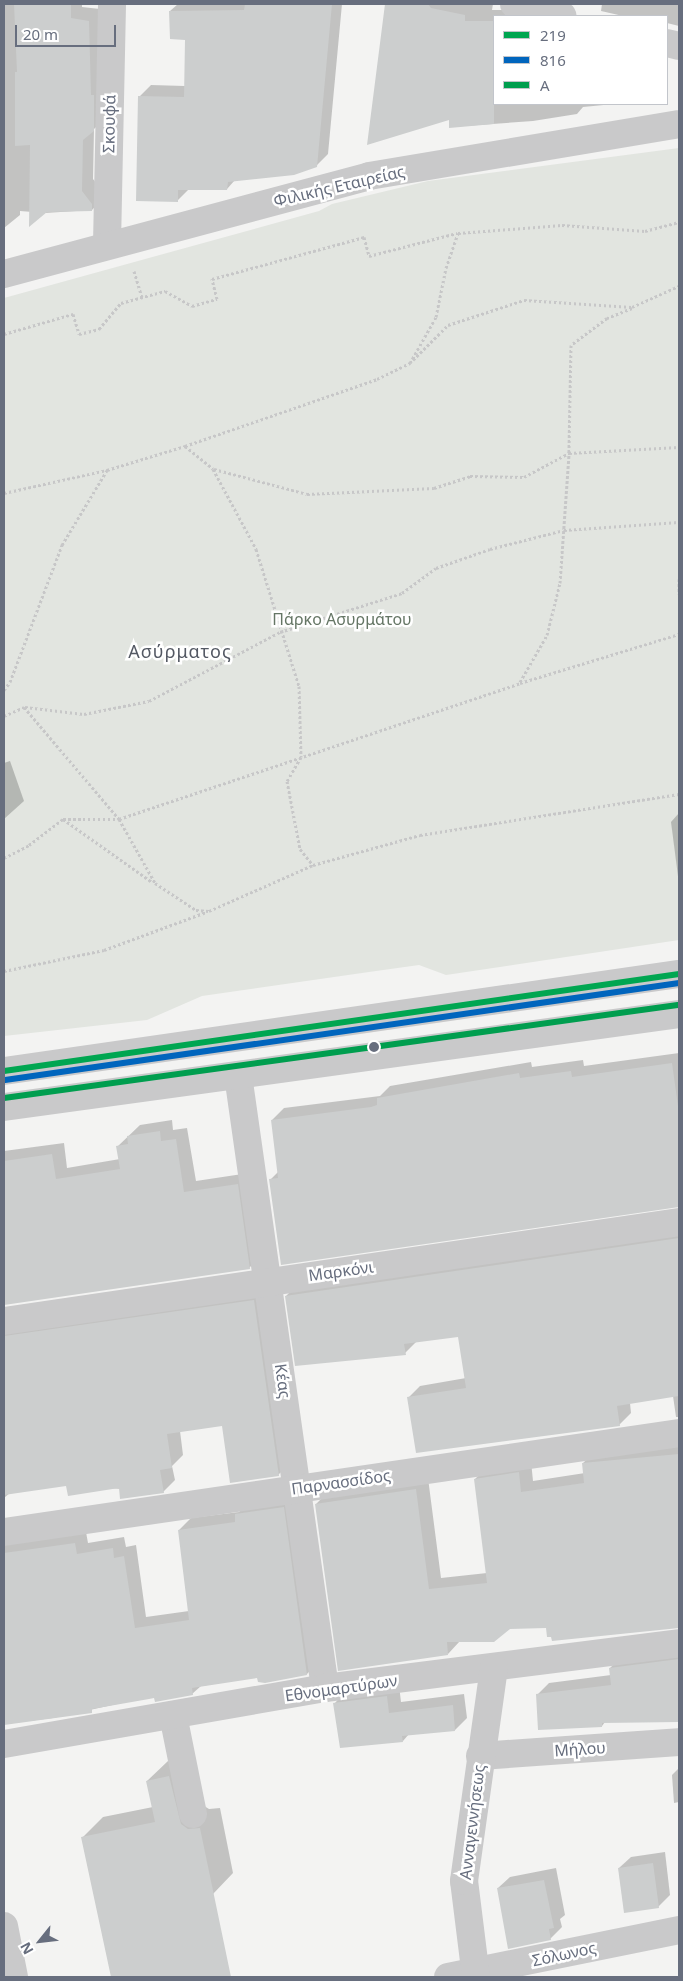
<!DOCTYPE html>
<meta charset="utf-8">
<style>
body{margin:0}
#map{position:relative;width:683px;height:1981px;overflow:hidden;background:#f3f3f2;font-family:"Noto Sans",sans-serif}
div>[style]{position:absolute}
.green>*{inset:0;background:#e2e5e0}
.shadow>*{inset:0;background:#0003}
.building>*{inset:0;background:#cccece}
.path>*{height:3px;margin-top:-1.5px;transform-origin:0;background:repeating-linear-gradient(90deg,#c7c7c8 0 2.5px,transparent 0 5px)}
.minor>*{height:28px;margin:-14px;padding:0 14px;transform-origin:14px;border-radius:14px;background:#c9c9ca}
.bus-1>*{height:6px;margin:-3px;padding:0 3px;transform-origin:3px;border-radius:3px;background:#00a651}
.bus-2>*{height:6px;margin:-3px;padding:0 3px;transform-origin:3px;border-radius:3px;background:#0065bd}
.bus-3>*{height:6px;margin:-3px;padding:0 3px;transform-origin:3px;border-radius:3px;background:#009e4f}
.dots>*{width:14px;height:14px;translate:-50% -50%;box-sizing:border-box;border:2px solid #fff;border-radius:50%}
span{translate:-50% -50%;white-space:nowrap;text-align:center;line-height:1.15;-webkit-text-stroke:5px #fff;paint-order:stroke}
.street-label{font-size:16px;color:#676e7e}
.park-label{font-size:16px;color:#657665}
.neighbourhood-label{font-size:18px;color:#545964;letter-spacing:1px}
.frame{position:absolute;inset:0;border:5px solid #676e7e;pointer-events:none}
.legend{position:absolute;left:493px;top:15px;width:175px;height:90px;box-sizing:border-box;background:#fff;border:1px solid #c2c5cb;margin:0;padding:6px 9px;list-style:none;font-size:15px;color:#676e7e}
.legend li{display:flex;align-items:center;gap:10px;height:25px}
.legend b{width:25px;border:1px solid #c2c5cb}
.north{position:absolute;left:15px;top:1916px;width:50px;height:50px;-webkit-text-stroke:4px #fff;paint-order:stroke;rotate:241deg;font-size:14px;font-weight:700;line-height:20px;text-align:center;color:#676e7e}
.north::after{content:'';display:block;margin:auto;width:18px;height:22px;background:#676e7e;clip-path:polygon(50% 0,100% 100%,50% 72%,0 100%)}
.scale{position:absolute;left:15px;top:25px;width:101px;height:22px;box-sizing:border-box;border:2px solid #676e7e;border-top:0;padding-left:6px;font-size:15px;line-height:18px;white-space:nowrap;color:#676e7e;-webkit-text-stroke:4px #fff;paint-order:stroke}
</style>
<div id="map">
<div class="green">
<div style="clip-path:polygon(679px 148px,679px 940px,446px 975px,419px 965px,369px 972px,202px 996px,147px 1020px,4px 1036px,4px 298px,319px 211px,332px 204px,428px 181px)"></div>
</div>
<div class="shadow">
<div style="clip-path:polygon(4px 4px,82px 4px,82px 7px,100px 9px,105px 118px,94px 129px,93px 179px,103px 192px,103px 198px,92px 210px,45px 213px,20px 211px,20px 215px,4px 228px)"></div>
<div style="clip-path:polygon(178px 4px,342px 4px,328px 154px,316px 166px,235px 180px,227px 189px,189px 189px,177px 201px,139px 97px,151px 85px,185px 86px,186px 38px,170px 11px)"></div>
<div style="clip-path:polygon(386px 4px,493px 4px,492px 10px,509px 10px,510px 16px,494px 16px,494px 104px,614px 104px,583px 107px,577px 114px,533px 121px,450px 127px,450px 119px,368px 143px)"></div>
<div style="clip-path:polygon(602px 4px,679px 4px,679px 26px,667px 23px,667px 16px,623px 16px,601px 11px)"></div>
<div style="clip-path:polygon(10px 761px,24px 801px,4px 819px,4px 763px)"></div>
<div style="clip-path:polygon(679px 813px,679px 884px,671px 822px)"></div>
<div style="clip-path:polygon(679px 1053px,679px 1206px,270px 1180px,279px 1171px,272px 1120px,284px 1108px,380px 1096px,390px 1086px,531px 1062px,532px 1067px,583px 1060px,584px 1066px)"></div>
<div style="clip-path:polygon(172px 1120px,173px 1130px,187px 1128px,196px 1181px,249px 1173px,261px 1256px,249px 1268px,4px 1304px,4px 1151px,64px 1143px,67px 1168px,120px 1159px,117px 1147px,140px 1125px)"></div>
<div style="clip-path:polygon(679px 1228px,679px 1417px,676px 1417px,673px 1396px,630px 1403px,631px 1413px,619px 1425px,409px 1397px,420px 1386px,466px 1378px,459px 1336px,417px 1341px,405px 1353px,286px 1296px,298px 1284px)"></div>
<div style="clip-path:polygon(265px 1289px,290px 1463px,278px 1475px,223px 1425px,180px 1431px,183px 1455px,172px 1466px,175px 1480px,163px 1492px,68px 1485px,11px 1492px,4px 1498px,4px 1317px)"></div>
<div style="clip-path:polygon(679px 1444px,679px 1627px,509px 1628px,460px 1641px,448px 1654px,316px 1504px,328px 1492px,428px 1478px,441px 1578px,487px 1573px,475px 1479px,487px 1467px,531px 1461px,533px 1481px,585px 1473px,583px 1463px,595px 1452px)"></div>
<div style="clip-path:polygon(295px 1496px,318px 1662px,307px 1674px,258px 1677px,201px 1686px,192px 1694px,149px 1697px,53px 1718px,4px 1724px,4px 1544px,86px 1532px,88px 1543px,124px 1537px,126px 1547px,136px 1545px,146px 1617px,189px 1611px,179px 1530px,191px 1518px,239px 1512px,248px 1503px)"></div>
<div style="clip-path:polygon(679px 1648px,679px 1721px,605px 1722px,602px 1726px,537px 1695px,549px 1683px,611px 1675px,610px 1668px,622px 1656px)"></div>
<div style="clip-path:polygon(399px 1685px,401px 1702px,464px 1694px,467px 1718px,455px 1730px,409px 1734px,403px 1741px,335px 1703px,346px 1691px)"></div>
<div style="clip-path:polygon(189px 1756px,201px 1804px,209px 1809px,220px 1808px,233px 1873px,213px 1894px,207px 1962px,192px 1977px,112px 1977px,83px 1837px,103px 1817px,153px 1807px,147px 1781px,168px 1761px)"></div>
<div style="clip-path:polygon(679px 1768px,679px 1802px,674px 1803px,672px 1775px)"></div>
<div style="clip-path:polygon(665px 1852px,670px 1895px,658px 1907px,619px 1868px,631px 1857px)"></div>
<div style="clip-path:polygon(556px 1868px,565px 1915px,560px 1919px,562px 1927px,550px 1939px,498px 1888px,510px 1877px)"></div>
</div>
<div class="building">
<div style="clip-path:polygon(14px 4px,71px 4px,71px 18px,89px 21px,91px 95px,94px 95px,94px 131px,83px 140px,82px 191px,92px 204px,92px 211px,47px 212px,29px 227px,30px 145px,15px 146px,15px 72px,17px 72px)"></div>
<div style="clip-path:polygon(245px 4px,332px 4px,317px 167px,294px 175px,228px 182px,227px 190px,178px 190px,178px 202px,136px 201px,138px 96px,184px 97px,185px 40px,170px 39px,169px 11px,244px 10px)"></div>
<div style="clip-path:polygon(385px 4px,428px 4px,431px 8px,465px 15px,465px 21px,494px 21px,494px 124px,449px 128px,449px 120px,367px 145px)"></div>
<div style="clip-path:polygon(672px 1063px,679px 1113px,679px 1207px,281px 1265px,269px 1179px,278px 1178px,271px 1120px,371px 1107px,377px 1105px,377px 1098px,519px 1073px,520px 1078px,571px 1071px,572px 1077px)"></div>
<div style="clip-path:polygon(160px 1131px,161px 1141px,176px 1139px,184px 1192px,238px 1184px,250px 1269px,4px 1305px,4px 1161px,52px 1154px,56px 1179px,120px 1169px,116px 1146px,128px 1144px,127px 1136px)"></div>
<div style="clip-path:polygon(679px 1238px,679px 1396px,617px 1406px,620px 1426px,416px 1453px,407px 1397px,466px 1388px,458px 1337px,404px 1344px,406px 1355px,295px 1366px,285px 1296px)"></div>
<div style="clip-path:polygon(254px 1300px,279px 1476px,230px 1483px,222px 1426px,167px 1434px,172px 1468px,160px 1470px,164px 1493px,120px 1499px,119px 1488px,68px 1496px,66px 1486px,4px 1495px,4px 1336px)"></div>
<div style="clip-path:polygon(679px 1454px,679px 1628px,552px 1641px,551px 1637px,547px 1637px,546px 1628px,510px 1629px,494px 1642px,447px 1642px,448px 1655px,338px 1671px,315px 1504px,416px 1489px,429px 1589px,487px 1583px,474px 1479px,519px 1472px,521px 1492px,584px 1483px,582px 1463px)"></div>
<div style="clip-path:polygon(284px 1507px,307px 1675px,265px 1683px,258px 1682px,257px 1678px,192px 1688px,193px 1695px,155px 1702px,154px 1698px,149px 1699px,92px 1709px,92px 1713px,4px 1725px,4px 1553px,75px 1543px,77px 1554px,113px 1548px,114px 1558px,124px 1556px,135px 1628px,189px 1620px,178px 1530px,235px 1522px,235px 1514px)"></div>
<div style="clip-path:polygon(679px 1659px,679px 1722px,602px 1723px,602px 1727px,538px 1730px,536px 1694px,611px 1685px,609px 1668px)"></div>
<div style="clip-path:polygon(387px 1696px,389px 1713px,453px 1705px,455px 1731px,402px 1736px,403px 1742px,340px 1748px,333px 1703px)"></div>
<div style="clip-path:polygon(169px 1776px,181px 1824px,188px 1829px,200px 1828px,231px 1977px,111px 1977px,81px 1837px,155px 1822px,146px 1781px)"></div>
<div style="clip-path:polygon(653px 1863px,659px 1908px,624px 1913px,618px 1868px)"></div>
<div style="clip-path:polygon(544px 1880px,554px 1928px,549px 1929px,551px 1940px,508px 1949px,497px 1888px)"></div>
</div>
<div class="path">
<div style="left:134px;top:271px;width:27px;rotate:73deg"></div>
<div style="left:632px;top:308px;width:27px;rotate:158deg"></div>
<div style="left:607px;top:318px;width:45px;rotate:143.1deg"></div>
<div style="left:571px;top:345px;width:108px;rotate:91.1deg"></div>
<div style="left:569px;top:453px;width:110px;rotate:-3.1deg"></div>
<div style="left:4px;top:334px;width:72px;rotate:-16.2deg"></div>
<div style="left:73px;top:314px;width:21px;rotate:73deg"></div>
<div style="left:79px;top:334px;width:21px;rotate:-14deg"></div>
<div style="left:99px;top:329px;width:34px;rotate:-50deg"></div>
<div style="left:121px;top:303px;width:46px;rotate:-15.3deg"></div>
<div style="left:165px;top:291px;width:31px;rotate:29deg"></div>
<div style="left:192px;top:306px;width:26px;rotate:-16deg"></div>
<div style="left:217px;top:299px;width:21px;rotate:-104deg"></div>
<div style="left:212px;top:279px;width:158px;rotate:-15.4deg"></div>
<div style="left:364px;top:237px;width:20px;rotate:75deg"></div>
<div style="left:369px;top:256px;width:91px;rotate:-14.6deg"></div>
<div style="left:413px;top:360px;width:49px;rotate:-45deg"></div>
<div style="left:448px;top:325px;width:80px;rotate:-18.2deg"></div>
<div style="left:524px;top:300px;width:108px;rotate:3.7deg"></div>
<div style="left:632px;top:307px;width:51px;rotate:-24.1deg"></div>
<div style="left:185px;top:446px;width:36px;rotate:39deg"></div>
<div style="left:213px;top:469px;width:91px;rotate:61.7deg"></div>
<div style="left:256px;top:549px;width:144px;rotate:72.6deg"></div>
<div style="left:299px;top:686px;width:71px;rotate:88.4deg"></div>
<div style="left:301px;top:757px;width:28px;rotate:120deg"></div>
<div style="left:287px;top:781px;width:69px;rotate:79.2deg"></div>
<div style="left:300px;top:849px;width:21px;rotate:51deg"></div>
<div style="left:214px;top:469px;width:96px;rotate:15deg"></div>
<div style="left:307px;top:494px;width:127px;rotate:-2.7deg"></div>
<div style="left:434px;top:488px;width:38px;rotate:-18deg"></div>
<div style="left:470px;top:476px;width:54px;rotate:1.1deg"></div>
<div style="left:524px;top:477px;width:51px;rotate:-28.1deg"></div>
<div style="left:4px;top:493px;width:106px;rotate:-12.6deg"></div>
<div style="left:107px;top:470px;width:82px;rotate:-17.1deg"></div>
<div style="left:185px;top:446px;width:203px;rotate:-19.2deg"></div>
<div style="left:377px;top:379px;width:37px;rotate:-26deg"></div>
<div style="left:410px;top:363px;width:53px;rotate:-60.5deg"></div>
<div style="left:436px;top:317px;width:50px;rotate:-78.5deg"></div>
<div style="left:446px;top:268px;width:37px;rotate:-71deg"></div>
<div style="left:458px;top:233px;width:104px;rotate:-4.4deg"></div>
<div style="left:562px;top:225px;width:83px;rotate:4.1deg"></div>
<div style="left:645px;top:231px;width:35px;rotate:-15deg"></div>
<div style="left:679px;top:579px;width:15px;rotate:90deg"></div>
<div style="left:520px;top:682px;width:54px;rotate:-60.1deg"></div>
<div style="left:547px;top:635px;width:54px;rotate:-76deg"></div>
<div style="left:560px;top:583px;width:130px;rotate:-86deg"></div>
<div style="left:4px;top:690px;width:10px;rotate:-53deg"></div>
<div style="left:10px;top:682px;width:147px;rotate:-69.2deg"></div>
<div style="left:62px;top:545px;width:87px;rotate:-59deg"></div>
<div style="left:25px;top:707px;width:59px;rotate:6.8deg"></div>
<div style="left:84px;top:714px;width:66px;rotate:-11.3deg"></div>
<div style="left:149px;top:701px;width:148px;rotate:-27.8deg"></div>
<div style="left:280px;top:632px;width:128px;rotate:-17.7deg"></div>
<div style="left:402px;top:593px;width:42px;rotate:-36.3deg"></div>
<div style="left:436px;top:568px;width:57px;rotate:-19.4deg"></div>
<div style="left:490px;top:549px;width:76px;rotate:-14.4deg"></div>
<div style="left:564px;top:530px;width:115px;rotate:-4deg"></div>
<div style="left:4px;top:716px;width:22px;rotate:-24deg"></div>
<div style="left:24px;top:707px;width:147px;rotate:49.7deg"></div>
<div style="left:119px;top:819px;width:73px;rotate:60.6deg"></div>
<div style="left:155px;top:883px;width:49px;rotate:33.4deg"></div>
<div style="left:196px;top:910px;width:13px;rotate:4deg"></div>
<div style="left:209px;top:911px;width:114px;rotate:-23.9deg"></div>
<div style="left:313px;top:865px;width:111px;rotate:-15.7deg"></div>
<div style="left:420px;top:835px;width:262px;rotate:-9deg"></div>
<div style="left:63px;top:819px;width:109px;rotate:35.3deg"></div>
<div style="left:4px;top:858px;width:28px;rotate:-27deg"></div>
<div style="left:29px;top:845px;width:43px;rotate:-37.4deg"></div>
<div style="left:63px;top:819px;width:56px"></div>
<div style="left:119px;top:819px;width:423px;rotate:-18.7deg"></div>
<div style="left:520px;top:683px;width:166px;rotate:-17.1deg"></div>
<div style="left:4px;top:971px;width:102px;rotate:-11.9deg"></div>
<div style="left:104px;top:950px;width:109px;rotate:-20.4deg"></div>
</div>
<div class="minor">
<div style="left:514px;top:4px;width:50px;rotate:13.8deg"></div>
<div style="left:667px;top:43px;width:12px;rotate:14deg"></div>
<div style="left:107px;top:244px;width:240px;rotate:-88.8deg"></div>
<div style="left:4px;top:274px;width:378px;rotate:-15deg"></div>
<div style="left:369px;top:176px;width:314px;rotate:-9.5deg"></div>
<div style="left:4px;top:1071px;width:682px;rotate:-8.18deg"></div>
<div style="left:238px;top:1075px;width:619px;rotate:81.92deg"></div>
<div style="left:4px;top:1107px;width:681px;rotate:-7.84deg"></div>
<div style="left:4px;top:1321px;width:682px;rotate:-8.34deg"></div>
<div style="left:4px;top:1532px;width:682px;rotate:-8.34deg"></div>
<div style="left:173px;top:1715px;width:101px;rotate:78.6deg"></div>
<div style="left:4px;top:1744px;width:326px;rotate:-9.9deg"></div>
<div style="left:325px;top:1688px;width:357px;rotate:-7.2deg"></div>
<div style="left:480px;top:1756px;width:199px;rotate:-4deg"></div>
<div style="left:4px;top:1926px;width:52px;rotate:78.9deg"></div>
<div style="left:448px;top:1977px;width:236px;rotate:-11.5deg"></div>
<div style="left:476px;top:1977px;width:97px;rotate:-97.1deg"></div>
<div style="left:464px;top:1881px;width:215px;rotate:-82deg"></div>
</div>
<div class="bus-1">
<div style="left:4px;top:1071px;width:682px;rotate:-8.18deg"></div>
</div>
<div class="bus-2">
<div style="left:5px;top:1080px;width:681px;rotate:-8.19deg"></div>
</div>
<div class="bus-3">
<div style="left:4px;top:1098px;width:680px;rotate:-7.86deg"></div>
</div>
<div class="dots">
<div style="left:374px;top:1047px;background:#676e7e"></div>
</div>
<div class="street-label">
<span style="left:109px;top:124px;rotate:-89deg">Σκουφά</span>
<span style="left:339px;top:186px;rotate:-13deg">Φιλικής Εταιρείας</span>
<span style="left:341px;top:1271px;rotate:-8deg">Μαρκόνι</span>
<span style="left:283px;top:1381px;rotate:82deg">Κέας</span>
<span style="left:341px;top:1482px;rotate:-8deg">Παρνασσίδος</span>
<span style="left:341px;top:1688px;rotate:-8deg">Εθνομαρτύρων</span>
<span style="left:580px;top:1749px;rotate:-4deg">Μήλου</span>
<span style="left:472px;top:1822px;rotate:-83deg">Ανναγεννήσεως</span>
<span style="left:564px;top:1954px;rotate:-12deg">Σόλωνος</span>
</div>
<div class="park-label">
<span style="left:342px;top:619px">Πάρκο Ασυρμάτου</span>
</div>
<div class="neighbourhood-label">
<span style="left:180px;top:651px">Ασύρματος</span>
</div>
<div class="frame"></div>
<ul class="legend">
<li><b style="height:6px;background:#00a651"></b>219</li>
<li><b style="height:6px;background:#0065bd"></b>816</li>
<li><b style="height:6px;background:#009e4f"></b>Α</li>
</ul>
<div class="north">N</div>
<div class="scale">20 m</div>
</div>
